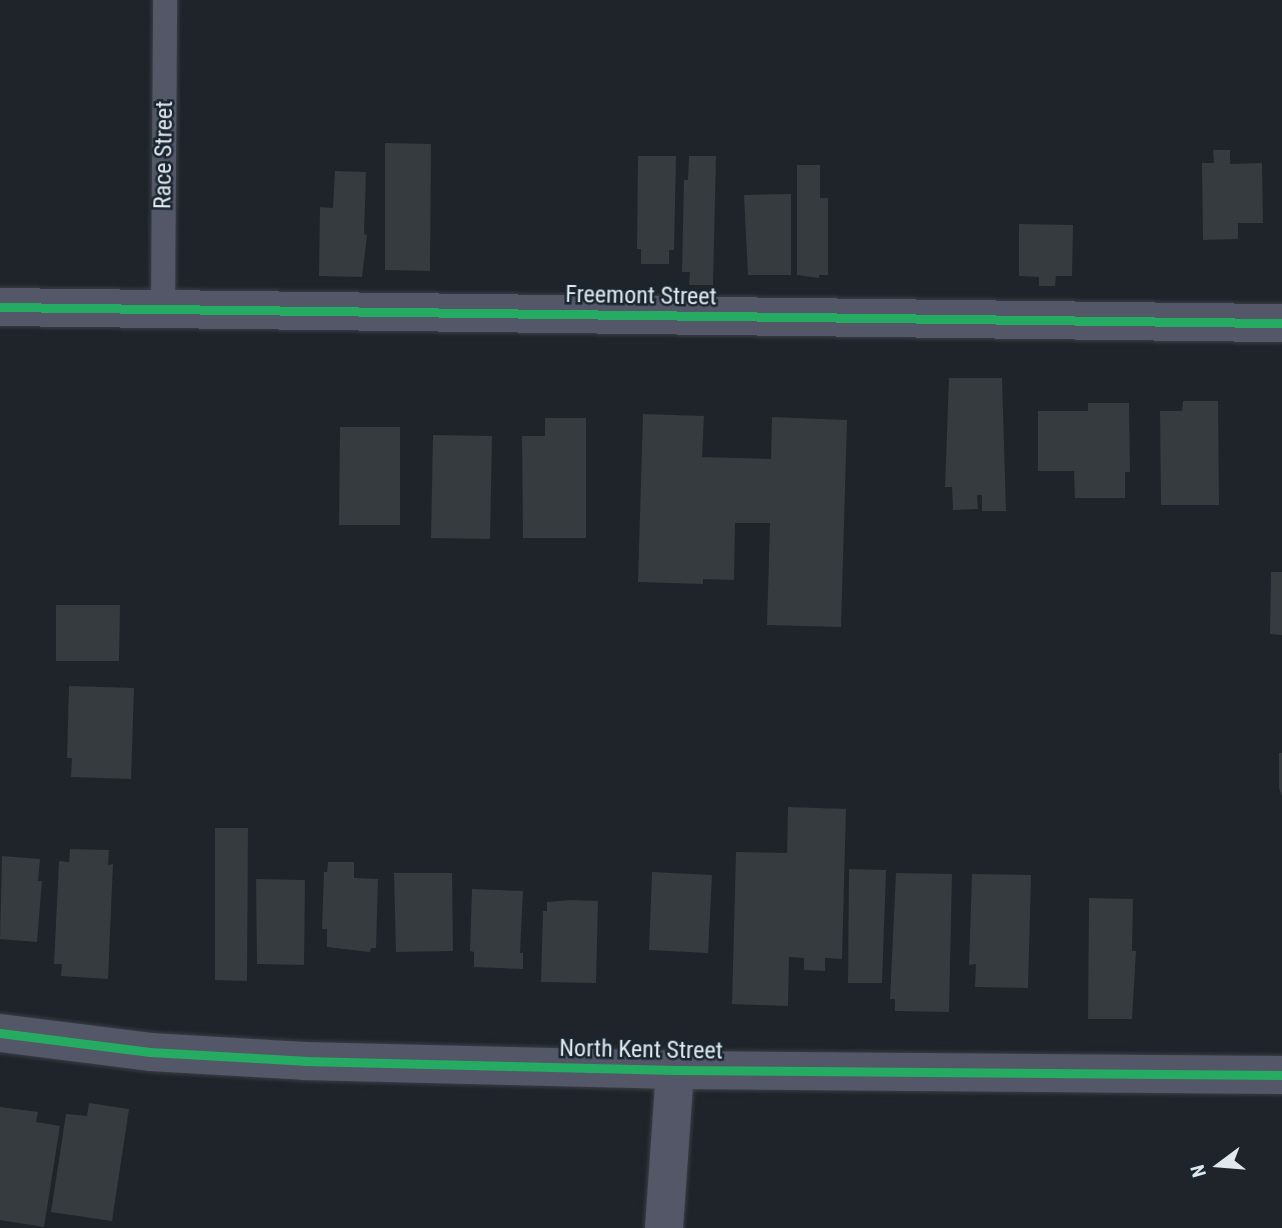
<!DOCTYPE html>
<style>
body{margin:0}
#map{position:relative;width:1282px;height:1228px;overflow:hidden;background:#1e242a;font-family:"Roboto Condensed",sans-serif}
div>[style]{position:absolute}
.building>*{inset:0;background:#353b3e}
.roads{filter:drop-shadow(0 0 2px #3a3f45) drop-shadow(0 0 2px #3a3f45)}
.service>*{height:24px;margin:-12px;padding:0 12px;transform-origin:12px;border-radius:12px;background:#545767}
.minor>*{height:38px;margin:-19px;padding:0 19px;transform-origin:19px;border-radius:19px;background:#545767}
.tertiary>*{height:38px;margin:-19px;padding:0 19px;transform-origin:19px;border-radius:19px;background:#545767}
.cycleway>*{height:9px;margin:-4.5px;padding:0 4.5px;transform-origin:4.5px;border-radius:4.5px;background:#26ab63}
span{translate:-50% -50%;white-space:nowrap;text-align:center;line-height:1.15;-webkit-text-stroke:5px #19252f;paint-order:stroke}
.street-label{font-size:24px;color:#e0e8ee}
.north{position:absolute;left:1184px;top:1130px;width:70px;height:70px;-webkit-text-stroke:5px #19252f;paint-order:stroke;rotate:254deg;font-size:19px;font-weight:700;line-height:28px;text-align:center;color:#e0e8ee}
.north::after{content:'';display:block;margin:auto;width:24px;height:32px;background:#e0e8ee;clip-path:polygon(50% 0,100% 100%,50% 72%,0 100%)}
</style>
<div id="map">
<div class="building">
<div style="clip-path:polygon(385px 143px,431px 144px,430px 271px,385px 270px)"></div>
<div style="clip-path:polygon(1213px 150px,1230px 150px,1230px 164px,1262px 163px,1263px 223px,1238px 223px,1238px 239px,1203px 240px,1202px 163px,1214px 163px)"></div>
<div style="clip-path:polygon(638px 156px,676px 156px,674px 250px,669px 250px,669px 264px,641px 264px,641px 249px,637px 249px)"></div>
<div style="clip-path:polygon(689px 156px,716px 156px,713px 285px,689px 285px,690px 272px,682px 272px,684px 180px,688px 180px)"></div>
<div style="clip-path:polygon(797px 165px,820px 165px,820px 198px,828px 198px,828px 275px,819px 275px,819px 278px,797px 275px)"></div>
<div style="clip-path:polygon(335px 171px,366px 172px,364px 234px,367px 235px,362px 277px,319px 276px,320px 207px,333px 208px)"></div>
<div style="clip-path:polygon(791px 194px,791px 275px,748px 275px,744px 195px)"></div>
<div style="clip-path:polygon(1019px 224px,1073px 225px,1072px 276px,1056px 276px,1055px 286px,1039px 286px,1039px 277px,1019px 276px)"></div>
<div style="clip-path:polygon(949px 378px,1002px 378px,1006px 511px,982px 511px,982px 495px,977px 495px,978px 509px,953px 510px,952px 487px,945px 487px)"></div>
<div style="clip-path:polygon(1183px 401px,1218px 401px,1219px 505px,1161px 505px,1160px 411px,1182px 411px)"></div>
<div style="clip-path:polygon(1088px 403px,1129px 403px,1130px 472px,1125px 472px,1125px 498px,1075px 498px,1074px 471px,1038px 471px,1038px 411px,1088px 411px)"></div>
<div style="clip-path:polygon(643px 414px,704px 416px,702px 457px,771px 459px,772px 417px,847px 420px,841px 627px,767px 625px,770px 523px,735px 523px,734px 580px,703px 579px,703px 584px,638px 582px)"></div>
<div style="clip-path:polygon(545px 418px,586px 418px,586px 538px,523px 538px,522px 436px,545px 436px)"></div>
<div style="clip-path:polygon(340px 427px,400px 427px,400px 525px,339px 525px)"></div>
<div style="clip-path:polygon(433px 435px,492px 436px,490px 539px,431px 538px)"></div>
<div style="clip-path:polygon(1271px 572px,1282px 572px,1282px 635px,1270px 634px)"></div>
<div style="clip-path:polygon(56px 605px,120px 605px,119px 661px,56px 661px)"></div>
<div style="clip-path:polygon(69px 686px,134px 688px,131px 779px,71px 777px,72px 758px,67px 758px)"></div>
<div style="clip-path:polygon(1279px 753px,1282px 753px,1282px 796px,1279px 788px)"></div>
<div style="clip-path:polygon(788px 807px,846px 809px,842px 959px,825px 958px,825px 971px,804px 970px,804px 958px,789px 957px,788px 1006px,732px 1004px,736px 852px,787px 853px)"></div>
<div style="clip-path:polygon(215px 828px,248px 828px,247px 981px,215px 980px)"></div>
<div style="clip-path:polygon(70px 849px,109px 850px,108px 865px,113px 864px,108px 979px,61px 976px,62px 964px,54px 964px,59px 861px,69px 862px)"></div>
<div style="clip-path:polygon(2px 856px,40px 859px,38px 881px,42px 881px,37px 942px,0 939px)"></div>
<div style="clip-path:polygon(328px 862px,354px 862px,354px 878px,378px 879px,376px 948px,371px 948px,370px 952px,327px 947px,327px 929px,322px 929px,324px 872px,327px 872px)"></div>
<div style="clip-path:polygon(849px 869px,886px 870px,882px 983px,848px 983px)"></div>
<div style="clip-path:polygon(652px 872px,712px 875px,708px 953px,649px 950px)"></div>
<div style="clip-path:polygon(394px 873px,452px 873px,453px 951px,396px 952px)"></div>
<div style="clip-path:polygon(896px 873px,952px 874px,949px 1012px,895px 1011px,895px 999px,890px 999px)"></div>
<div style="clip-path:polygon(972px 874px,1031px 875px,1028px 988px,975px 987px,976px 964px,969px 965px)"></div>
<div style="clip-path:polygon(256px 879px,305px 880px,304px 965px,257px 964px)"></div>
<div style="clip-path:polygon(472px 889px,523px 891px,520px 953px,523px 953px,523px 969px,474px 967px,474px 952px,470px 951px)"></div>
<div style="clip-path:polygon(1089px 898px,1133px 899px,1132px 951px,1136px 951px,1132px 1019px,1088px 1019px)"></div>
<div style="clip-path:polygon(570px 900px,598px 901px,596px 983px,541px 982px,543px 911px,547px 911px,547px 902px)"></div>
<div style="clip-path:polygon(89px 1103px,129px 1109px,112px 1221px,51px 1212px,66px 1114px,87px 1116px)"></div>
<div style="clip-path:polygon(0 1107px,38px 1112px,36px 1122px,60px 1126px,44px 1227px,0 1220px)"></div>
</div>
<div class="roads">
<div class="service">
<div style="left:163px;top:309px;width:309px;rotate:-89.6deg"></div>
</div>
<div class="minor">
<div style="left:0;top:307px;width:1282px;rotate:0.72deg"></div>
<div style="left:664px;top:1228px;width:158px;rotate:-86deg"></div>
</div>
<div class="tertiary">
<div style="left:0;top:1033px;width:151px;rotate:7.2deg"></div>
<div style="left:150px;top:1052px;width:154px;rotate:3.3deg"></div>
<div style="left:304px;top:1061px;width:371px;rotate:1.4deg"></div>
<div style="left:675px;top:1070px;width:607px;rotate:0.47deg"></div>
</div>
</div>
<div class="cycleway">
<div style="left:0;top:307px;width:1282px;rotate:0.72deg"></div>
<div style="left:0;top:1033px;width:151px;rotate:7.2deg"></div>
<div style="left:150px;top:1052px;width:154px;rotate:3.3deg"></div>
<div style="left:304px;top:1061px;width:371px;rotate:1.4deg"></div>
<div style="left:675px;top:1070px;width:607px;rotate:0.47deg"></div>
</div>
<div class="street-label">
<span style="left:164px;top:155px;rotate:-89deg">Race Street</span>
<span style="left:641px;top:296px;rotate:1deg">Freemont Street</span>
<span style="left:641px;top:1050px;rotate:1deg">North Kent Street</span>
</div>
<div class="north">N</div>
</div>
